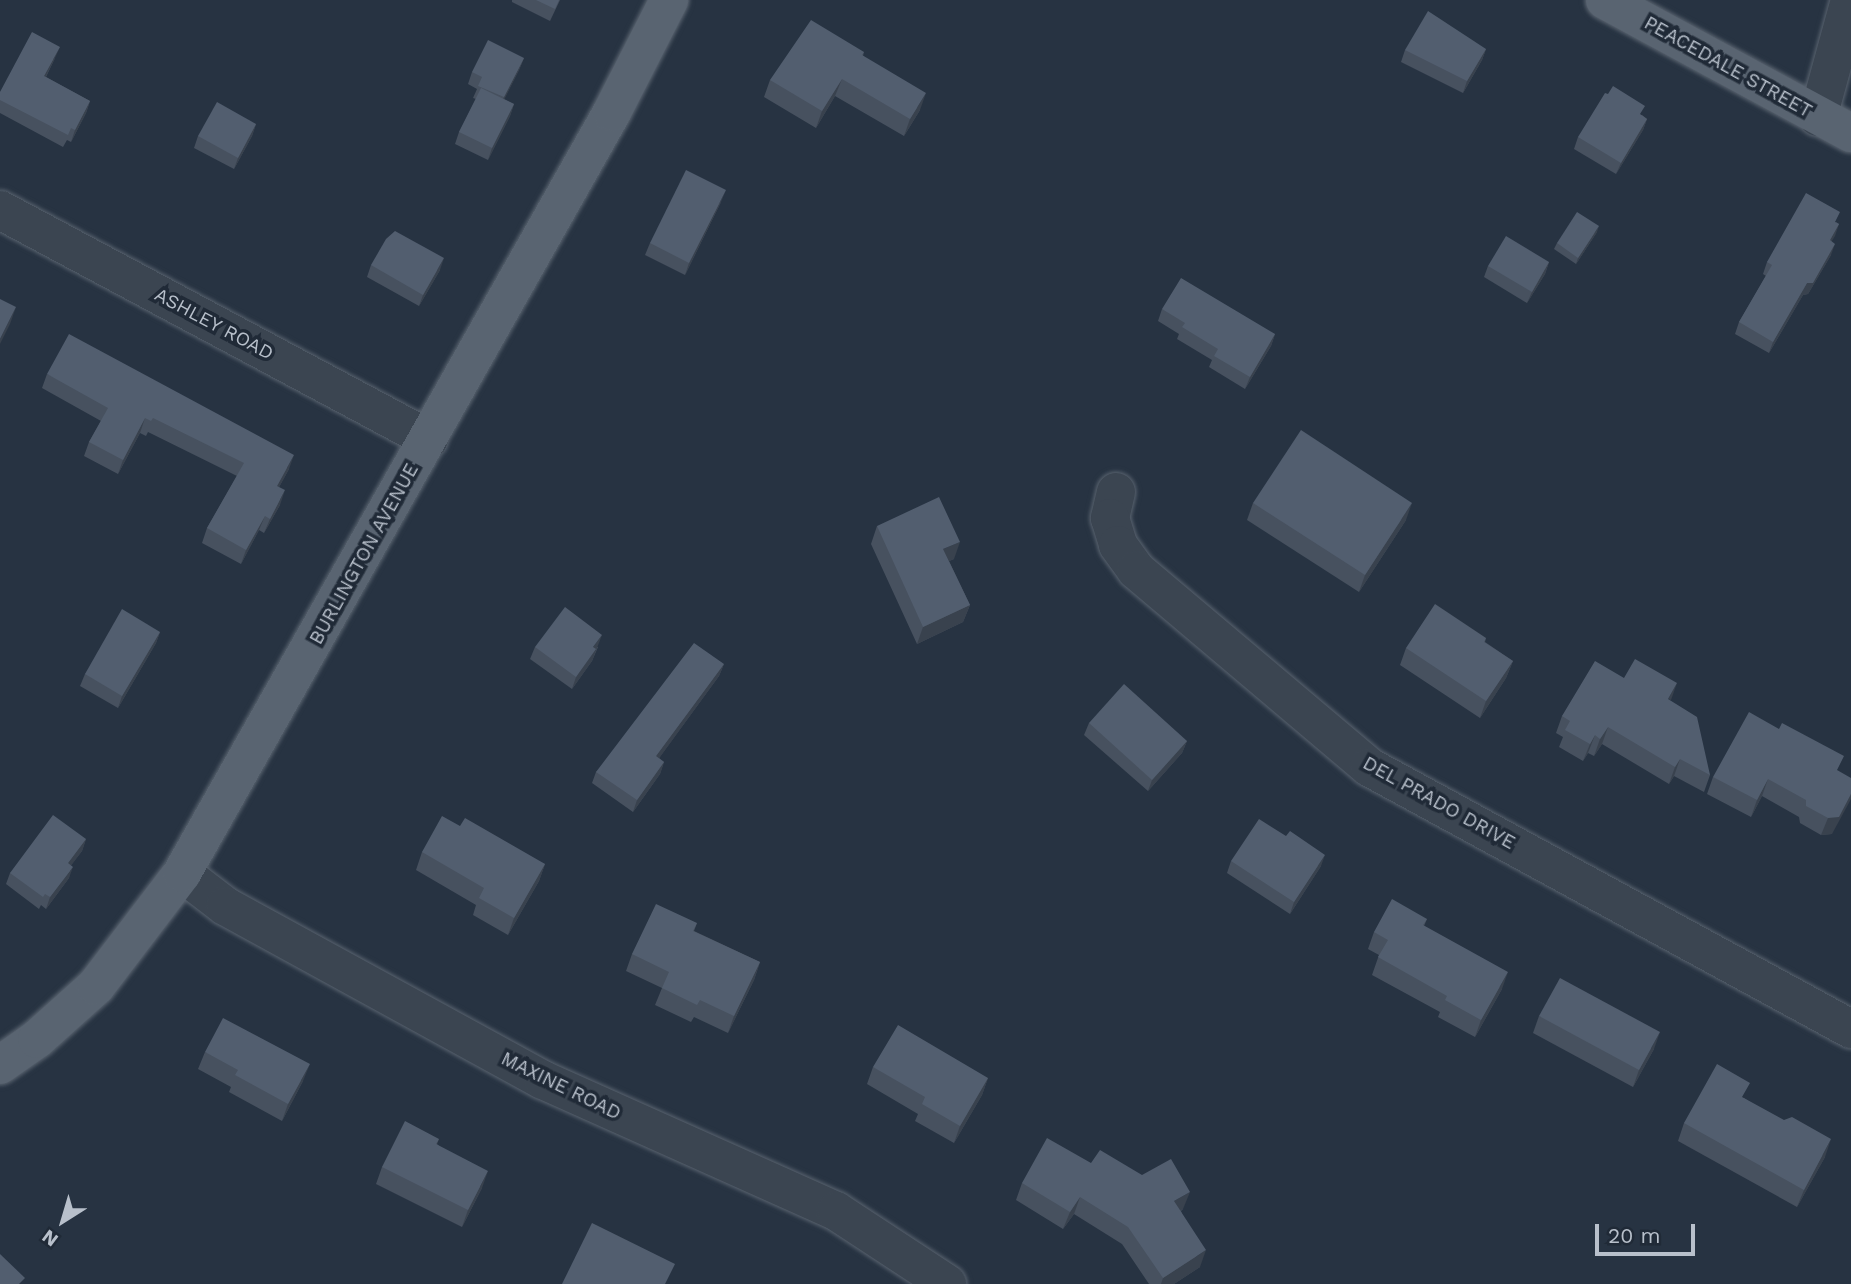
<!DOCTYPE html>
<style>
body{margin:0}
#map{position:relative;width:1851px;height:1284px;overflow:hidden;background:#273342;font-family:"Work Sans",sans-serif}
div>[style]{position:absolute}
.roads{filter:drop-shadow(0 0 2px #59636f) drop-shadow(0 0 2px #59636f)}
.minor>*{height:38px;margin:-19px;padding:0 19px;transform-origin:19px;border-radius:19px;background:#3b4551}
.major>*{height:38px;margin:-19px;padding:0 19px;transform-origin:19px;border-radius:19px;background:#596471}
.wall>*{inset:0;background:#47515f}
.shaded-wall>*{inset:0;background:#39424e}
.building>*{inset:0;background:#525e6f}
span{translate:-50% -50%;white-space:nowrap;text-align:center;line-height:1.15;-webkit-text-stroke:7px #202a37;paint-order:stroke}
.street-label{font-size:19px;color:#b8c0cb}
.north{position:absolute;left:28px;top:1186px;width:70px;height:70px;-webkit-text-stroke:5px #202a37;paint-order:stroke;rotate:217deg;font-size:19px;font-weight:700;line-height:28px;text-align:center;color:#b8c0cb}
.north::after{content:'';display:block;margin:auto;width:24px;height:32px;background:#b8c0cb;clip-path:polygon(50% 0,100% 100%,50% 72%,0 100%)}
.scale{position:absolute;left:1595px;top:1224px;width:100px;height:32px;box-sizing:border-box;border:4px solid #b8c0cb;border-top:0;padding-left:9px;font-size:21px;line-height:24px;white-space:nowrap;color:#b8c0cb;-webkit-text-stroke:5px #202a37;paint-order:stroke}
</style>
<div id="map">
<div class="roads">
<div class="minor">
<div style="left:1818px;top:117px;width:121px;rotate:-74.7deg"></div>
<div style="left:0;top:210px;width:486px;rotate:28.1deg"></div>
<div style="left:1116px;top:492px;width:27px;rotate:103deg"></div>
<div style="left:1110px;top:518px;width:28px;rotate:73deg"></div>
<div style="left:1118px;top:545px;width:31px;rotate:54deg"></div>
<div style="left:1136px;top:570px;width:305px;rotate:40.2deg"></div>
<div style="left:1369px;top:767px;width:549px;rotate:28.53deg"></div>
<div style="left:182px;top:873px;width:54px;rotate:37.5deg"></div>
<div style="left:225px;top:906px;width:362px;rotate:28.7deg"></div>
<div style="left:543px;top:1080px;width:321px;rotate:24.1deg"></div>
<div style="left:836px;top:1211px;width:133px;rotate:33.3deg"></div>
</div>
<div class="major">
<div style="left:1605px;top:0;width:280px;rotate:28.4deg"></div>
<div style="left:0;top:1065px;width:45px;rotate:-35.1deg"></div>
<div style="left:37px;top:1039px;width:79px;rotate:-41.9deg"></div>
<div style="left:96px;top:986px;width:142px;rotate:-52.7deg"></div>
<div style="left:182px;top:873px;width:874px;rotate:-60.53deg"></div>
<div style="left:612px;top:112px;width:126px;rotate:-63deg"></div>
</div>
</div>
<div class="wall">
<div style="clip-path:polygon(512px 0,560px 0,550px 21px,512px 2px)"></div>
<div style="clip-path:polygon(1486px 49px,1482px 60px,1463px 93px,1401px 62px,1405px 50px)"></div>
<div style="clip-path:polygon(864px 52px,863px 56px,920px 110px,904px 136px,835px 96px,816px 128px,764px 97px,770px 80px)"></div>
<div style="clip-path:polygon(55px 58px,46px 77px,90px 101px,86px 113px,71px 142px,67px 140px,63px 147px,0 113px,0 92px)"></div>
<div style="clip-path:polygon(524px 58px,519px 70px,504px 99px,514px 104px,510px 116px,488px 160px,455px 144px,459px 132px,476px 99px,473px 98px,477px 89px,468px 84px,472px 72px)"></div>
<div style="clip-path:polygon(1642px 115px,1647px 119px,1643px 130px,1616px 174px,1574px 149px,1578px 137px)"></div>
<div style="clip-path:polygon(256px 124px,252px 136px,234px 169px,194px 148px,198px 136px)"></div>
<div style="clip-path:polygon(721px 202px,685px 275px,645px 255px,650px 243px)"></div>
<div style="clip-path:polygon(1836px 222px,1839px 224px,1831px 241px,1831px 255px,1808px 294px,1803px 295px,1769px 353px,1735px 334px,1739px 322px,1766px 276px,1763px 274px,1767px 262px)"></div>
<div style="clip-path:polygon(1597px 232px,1576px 264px,1554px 249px,1557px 243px)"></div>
<div style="clip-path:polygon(1549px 262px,1545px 274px,1527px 303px,1484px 277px,1488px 266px)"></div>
<div style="clip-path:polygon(371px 265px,440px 270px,419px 306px,367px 277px)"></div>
<div style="clip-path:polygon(1162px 309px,1275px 334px,1271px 346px,1245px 389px,1209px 367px,1212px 360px,1177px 339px,1179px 334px,1158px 321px)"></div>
<div style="clip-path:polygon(47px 374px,289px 469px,279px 487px,280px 505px,264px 533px,259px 530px,241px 564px,202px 543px,207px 528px,237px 476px,148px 432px,146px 436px,140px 433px,118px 474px,84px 456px,89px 442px,101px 421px,42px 388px)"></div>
<div style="clip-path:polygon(1253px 503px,1406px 520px,1359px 592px,1247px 520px)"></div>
<div style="clip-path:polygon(877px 526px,954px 559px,949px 561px,970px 605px,963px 622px,917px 644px,871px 544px)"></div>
<div style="clip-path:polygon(160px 632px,156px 643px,118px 708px,80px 686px,85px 674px)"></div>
<div style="clip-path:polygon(1486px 638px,1485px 642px,1513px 661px,1506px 678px,1480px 718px,1400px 665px,1406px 648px)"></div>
<div style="clip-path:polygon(535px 647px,598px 647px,592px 661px,572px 689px,530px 659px)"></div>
<div style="clip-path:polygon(724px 664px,719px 676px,659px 758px,664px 762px,660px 774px,633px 812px,592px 783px,596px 772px)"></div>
<div style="clip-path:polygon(1624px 678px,1670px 701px,1710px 775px,1704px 792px,1674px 776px,1669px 784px,1602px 744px,1594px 756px,1588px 753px,1583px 761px,1559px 747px,1563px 737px,1556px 733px,1562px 716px)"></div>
<div style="clip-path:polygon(1089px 723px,1187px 741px,1182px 753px,1148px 791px,1084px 735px)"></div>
<div style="clip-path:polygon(1839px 771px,1832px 834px,1821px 835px,1800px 823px,1799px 817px,1762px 796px,1751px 817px,1707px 794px,1713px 777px)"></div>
<div style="clip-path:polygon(460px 826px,545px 864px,539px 881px,508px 935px,473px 915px,476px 905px,416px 870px,422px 852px)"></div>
<div style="clip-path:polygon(86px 839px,82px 851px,71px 865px,69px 878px,46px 909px,41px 905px,39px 909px,6px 884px,10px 873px)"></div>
<div style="clip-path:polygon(1231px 861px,1321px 866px,1290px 914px,1227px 873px)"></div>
<div style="clip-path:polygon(1427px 919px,1424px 926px,1502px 989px,1475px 1037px,1438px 1017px,1440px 1012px,1372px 975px,1379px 955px,1368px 949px,1374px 932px)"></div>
<div style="clip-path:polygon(697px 923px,694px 931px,760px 962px,754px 980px,728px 1033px,694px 1017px,691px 1022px,655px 1005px,662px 988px,626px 971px,632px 954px)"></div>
<div style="clip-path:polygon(1539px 1016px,1654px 1049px,1633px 1087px,1533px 1033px)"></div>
<div style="clip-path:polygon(205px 1052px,303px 1081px,282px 1121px,229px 1092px,231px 1087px,198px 1069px)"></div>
<div style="clip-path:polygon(873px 1067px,988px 1078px,982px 1095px,954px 1143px,915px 1121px,918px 1114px,867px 1084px)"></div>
<div style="clip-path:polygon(1744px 1098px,1825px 1157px,1797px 1207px,1678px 1141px,1684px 1123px)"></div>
<div style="clip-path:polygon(439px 1139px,437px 1144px,482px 1188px,462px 1227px,376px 1184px,382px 1167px)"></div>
<div style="clip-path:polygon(1091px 1163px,1183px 1209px,1181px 1211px,1200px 1267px,1174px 1284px,1149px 1284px,1122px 1244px,1074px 1214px,1063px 1229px,1016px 1200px,1022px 1183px)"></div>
</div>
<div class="shaded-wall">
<div style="clip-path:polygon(60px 47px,55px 58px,40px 88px,44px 76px)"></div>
<div style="clip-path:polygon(1486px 49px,1482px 60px,1463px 93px,1467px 81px)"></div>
<div style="clip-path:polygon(524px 58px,519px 70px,500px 108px,504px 97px)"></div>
<div style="clip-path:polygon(842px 79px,835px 96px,816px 128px,822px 111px)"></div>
<div style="clip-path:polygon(926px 93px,920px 110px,904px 136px,910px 119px)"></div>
<div style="clip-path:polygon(90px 101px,86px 113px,71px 142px,75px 130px)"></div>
<div style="clip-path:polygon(514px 104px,510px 116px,488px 160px,492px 148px)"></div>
<div style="clip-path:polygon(1647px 119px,1643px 130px,1616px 174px,1621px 163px)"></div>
<div style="clip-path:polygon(256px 124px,252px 136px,234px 169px,238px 158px)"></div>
<div style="clip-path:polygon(726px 190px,721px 202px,685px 275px,689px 263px)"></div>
<div style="clip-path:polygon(1839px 224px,1835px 236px,1825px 252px,1830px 240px)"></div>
<div style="clip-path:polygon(1599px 226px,1597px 232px,1576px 264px,1578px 258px)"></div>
<div style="clip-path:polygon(1835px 244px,1831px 255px,1808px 294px,1803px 295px,1769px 353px,1773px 342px,1807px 283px)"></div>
<div style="clip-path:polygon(444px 258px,440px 270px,419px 306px,423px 295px)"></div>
<div style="clip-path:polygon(1549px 262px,1545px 274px,1527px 303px,1532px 292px)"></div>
<div style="clip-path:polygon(16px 307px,10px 324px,0 344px,0 339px)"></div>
<div style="clip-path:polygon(1275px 334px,1271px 346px,1245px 389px,1250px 377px)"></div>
<div style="clip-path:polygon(145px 418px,140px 433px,118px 474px,123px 460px)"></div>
<div style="clip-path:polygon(294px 455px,289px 469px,272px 500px,277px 486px)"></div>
<div style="clip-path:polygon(285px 490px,280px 505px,264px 533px,270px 519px)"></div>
<div style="clip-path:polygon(1412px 503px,1406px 520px,1359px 592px,1365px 575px)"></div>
<div style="clip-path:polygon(265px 516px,259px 530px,241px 564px,246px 550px)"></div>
<div style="clip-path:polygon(960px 542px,954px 559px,937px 567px,943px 549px)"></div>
<div style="clip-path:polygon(970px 605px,963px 622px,917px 644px,923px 627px)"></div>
<div style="clip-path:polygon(160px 632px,156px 643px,118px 708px,122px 696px)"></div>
<div style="clip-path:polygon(602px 635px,592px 661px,572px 689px,576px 677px,593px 647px)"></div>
<div style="clip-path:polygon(1513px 661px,1506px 678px,1480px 718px,1486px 701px)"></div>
<div style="clip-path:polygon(724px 664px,719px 676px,652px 768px,656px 756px)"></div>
<div style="clip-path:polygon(1677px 683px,1671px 700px,1668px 699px)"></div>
<div style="clip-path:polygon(1608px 727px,1602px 744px,1594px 756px,1600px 739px)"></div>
<div style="clip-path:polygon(1595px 735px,1588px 753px,1583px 761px,1590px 744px)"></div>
<div style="clip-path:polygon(1187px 741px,1182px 753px,1148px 791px,1152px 780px)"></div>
<div style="clip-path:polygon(1680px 759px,1674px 776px,1669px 784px,1675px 767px)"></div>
<div style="clip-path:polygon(664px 762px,660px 774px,633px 812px,637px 800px)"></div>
<div style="clip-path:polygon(1768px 779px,1762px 796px,1751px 817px,1757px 800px)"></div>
<div style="clip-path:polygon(1851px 794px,1851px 799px,1832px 834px,1821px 835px,1828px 818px)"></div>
<div style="clip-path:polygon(86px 839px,82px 851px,64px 875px,68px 863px)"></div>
<div style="clip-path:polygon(1325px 855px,1321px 866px,1290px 914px,1294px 902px)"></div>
<div style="clip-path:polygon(545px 864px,539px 881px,508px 935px,514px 918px)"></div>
<div style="clip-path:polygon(73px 867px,69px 878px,46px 909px,50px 897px)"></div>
<div style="clip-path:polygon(760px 962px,754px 980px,728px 1033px,734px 1016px)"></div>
<div style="clip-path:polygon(1508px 972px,1502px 989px,1475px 1037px,1481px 1020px)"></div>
<div style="clip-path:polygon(1660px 1032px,1654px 1049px,1633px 1087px,1639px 1070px)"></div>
<div style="clip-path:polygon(310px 1064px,303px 1081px,282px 1121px,288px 1104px)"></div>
<div style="clip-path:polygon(988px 1078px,982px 1095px,954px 1143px,960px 1126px)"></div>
<div style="clip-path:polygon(1831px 1139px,1825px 1157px,1797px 1207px,1804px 1190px)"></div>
<div style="clip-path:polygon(488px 1171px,482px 1188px,462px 1227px,468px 1210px)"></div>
<div style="clip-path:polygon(1190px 1192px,1183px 1209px,1168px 1218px,1174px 1201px)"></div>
<div style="clip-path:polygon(1080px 1197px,1074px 1214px,1063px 1229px,1070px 1212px)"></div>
<div style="clip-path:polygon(1206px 1250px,1200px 1267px,1174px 1284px,1161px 1284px,1163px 1278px)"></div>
</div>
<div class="building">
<div style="clip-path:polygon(536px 0,559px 0,555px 9px)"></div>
<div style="clip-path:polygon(1428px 11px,1486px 49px,1467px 81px,1405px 50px)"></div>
<div style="clip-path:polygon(811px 20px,864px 52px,862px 55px,926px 93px,910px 119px,842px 79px,822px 111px,770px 80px)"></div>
<div style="clip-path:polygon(32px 32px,60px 47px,44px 76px,90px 101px,75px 130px,71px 128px,68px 135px,0 100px,0 92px)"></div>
<div style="clip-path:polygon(488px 40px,524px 58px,504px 97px,478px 86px,482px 77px,472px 72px)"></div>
<div style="clip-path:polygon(1613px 86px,1645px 106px,1640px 114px,1647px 119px,1621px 163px,1578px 137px,1605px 93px,1608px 94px)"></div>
<div style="clip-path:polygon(481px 88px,514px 104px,492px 148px,459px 132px)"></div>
<div style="clip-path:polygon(217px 102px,256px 124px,238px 158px,198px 136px)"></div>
<div style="clip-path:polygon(686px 170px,726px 190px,689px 263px,650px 243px)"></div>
<div style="clip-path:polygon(1806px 193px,1840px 212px,1835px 222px,1839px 224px,1830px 240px,1835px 244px,1813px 283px,1807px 283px,1773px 342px,1739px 322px,1772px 265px,1767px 262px)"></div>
<div style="clip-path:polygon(1577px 212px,1599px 226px,1578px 258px,1557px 243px)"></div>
<div style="clip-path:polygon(395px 231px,444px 258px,423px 295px,371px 265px,386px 239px)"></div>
<div style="clip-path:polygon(1506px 236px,1549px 262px,1532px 292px,1488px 266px)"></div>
<div style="clip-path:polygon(1181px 278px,1275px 334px,1250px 377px,1214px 356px,1218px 349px,1182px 327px,1185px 323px,1162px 309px)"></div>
<div style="clip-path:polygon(0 299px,16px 307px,0 339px)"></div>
<div style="clip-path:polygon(69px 334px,294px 455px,277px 486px,285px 490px,270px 519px,265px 516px,246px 550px,207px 528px,244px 463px,153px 418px,151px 421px,145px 418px,123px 460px,89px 442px,108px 408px,47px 374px)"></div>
<div style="clip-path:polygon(1301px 430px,1412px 503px,1365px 575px,1253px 503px)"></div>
<div style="clip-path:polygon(939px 497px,960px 542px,943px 549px,970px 605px,923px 627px,877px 526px)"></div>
<div style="clip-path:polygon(1435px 604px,1486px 638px,1484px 642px,1513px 661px,1486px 701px,1406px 648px)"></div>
<div style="clip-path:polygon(565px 607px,602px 635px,593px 647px,596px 649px,576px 677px,535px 647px)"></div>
<div style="clip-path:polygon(122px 609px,160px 632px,122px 696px,85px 674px)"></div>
<div style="clip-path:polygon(694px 643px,724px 664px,656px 756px,664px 762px,637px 800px,596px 772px)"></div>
<div style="clip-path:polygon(1635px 659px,1677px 683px,1668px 699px,1697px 717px,1710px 775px,1680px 759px,1675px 767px,1608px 727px,1600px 739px,1595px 735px,1590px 744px,1565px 730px,1570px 721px,1562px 716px,1595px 661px,1624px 678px)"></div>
<div style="clip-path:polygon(1124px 684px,1187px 741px,1152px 780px,1089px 723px)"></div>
<div style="clip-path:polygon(1749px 712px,1779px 729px,1782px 723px,1844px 756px,1837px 770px,1851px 778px,1851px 794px,1839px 817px,1828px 818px,1806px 806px,1806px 800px,1768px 779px,1757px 800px,1713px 777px)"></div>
<div style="clip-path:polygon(53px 815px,86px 839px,68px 863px,73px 867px,50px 897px,45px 894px,43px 897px,10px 873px)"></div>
<div style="clip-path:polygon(442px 816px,460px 826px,465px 818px,545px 864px,514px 918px,479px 898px,484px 888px,422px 852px)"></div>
<div style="clip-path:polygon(1259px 819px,1286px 836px,1290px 831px,1325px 855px,1294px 902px,1231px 861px)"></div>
<div style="clip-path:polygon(1392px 899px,1427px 919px,1423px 925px,1508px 972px,1481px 1020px,1445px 1000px,1447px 996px,1378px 957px,1388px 940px,1374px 932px)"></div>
<div style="clip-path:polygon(656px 904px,697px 923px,693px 931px,760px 962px,734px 1016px,700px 1000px,697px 1005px,662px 988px,669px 972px,632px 954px)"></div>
<div style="clip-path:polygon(1560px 978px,1660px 1032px,1639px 1070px,1539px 1016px)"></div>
<div style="clip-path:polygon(223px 1018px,310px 1064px,288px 1104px,235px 1075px,238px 1070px,205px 1052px)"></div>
<div style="clip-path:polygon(898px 1025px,988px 1078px,960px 1126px,922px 1104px,925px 1097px,873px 1067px)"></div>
<div style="clip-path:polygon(1717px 1064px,1750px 1083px,1742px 1097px,1784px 1120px,1792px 1117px,1831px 1139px,1804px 1190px,1684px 1123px)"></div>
<div style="clip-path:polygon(405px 1121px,439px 1139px,436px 1144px,488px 1171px,468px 1210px,382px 1167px)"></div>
<div style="clip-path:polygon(1047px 1138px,1091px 1163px,1100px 1150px,1142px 1175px,1171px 1159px,1190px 1192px,1174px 1201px,1206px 1250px,1163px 1278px,1128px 1227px,1080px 1197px,1070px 1212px,1022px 1183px)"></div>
<div style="clip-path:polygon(592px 1223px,675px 1264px,665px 1284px,562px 1284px)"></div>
<div style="clip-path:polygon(0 1254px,25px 1278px,19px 1284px,0 1284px)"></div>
</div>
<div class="street-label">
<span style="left:1728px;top:67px;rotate:29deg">PEACEDALE STREET</span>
<span style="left:214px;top:324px;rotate:28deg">ASHLEY ROAD</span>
<span style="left:364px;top:554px;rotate:-61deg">BURLINGTON AVENUE</span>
<span style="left:1439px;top:803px;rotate:29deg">DEL PRADO DRIVE</span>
<span style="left:561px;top:1086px;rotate:26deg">MAXINE ROAD</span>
</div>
<div class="north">N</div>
<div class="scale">20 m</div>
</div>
